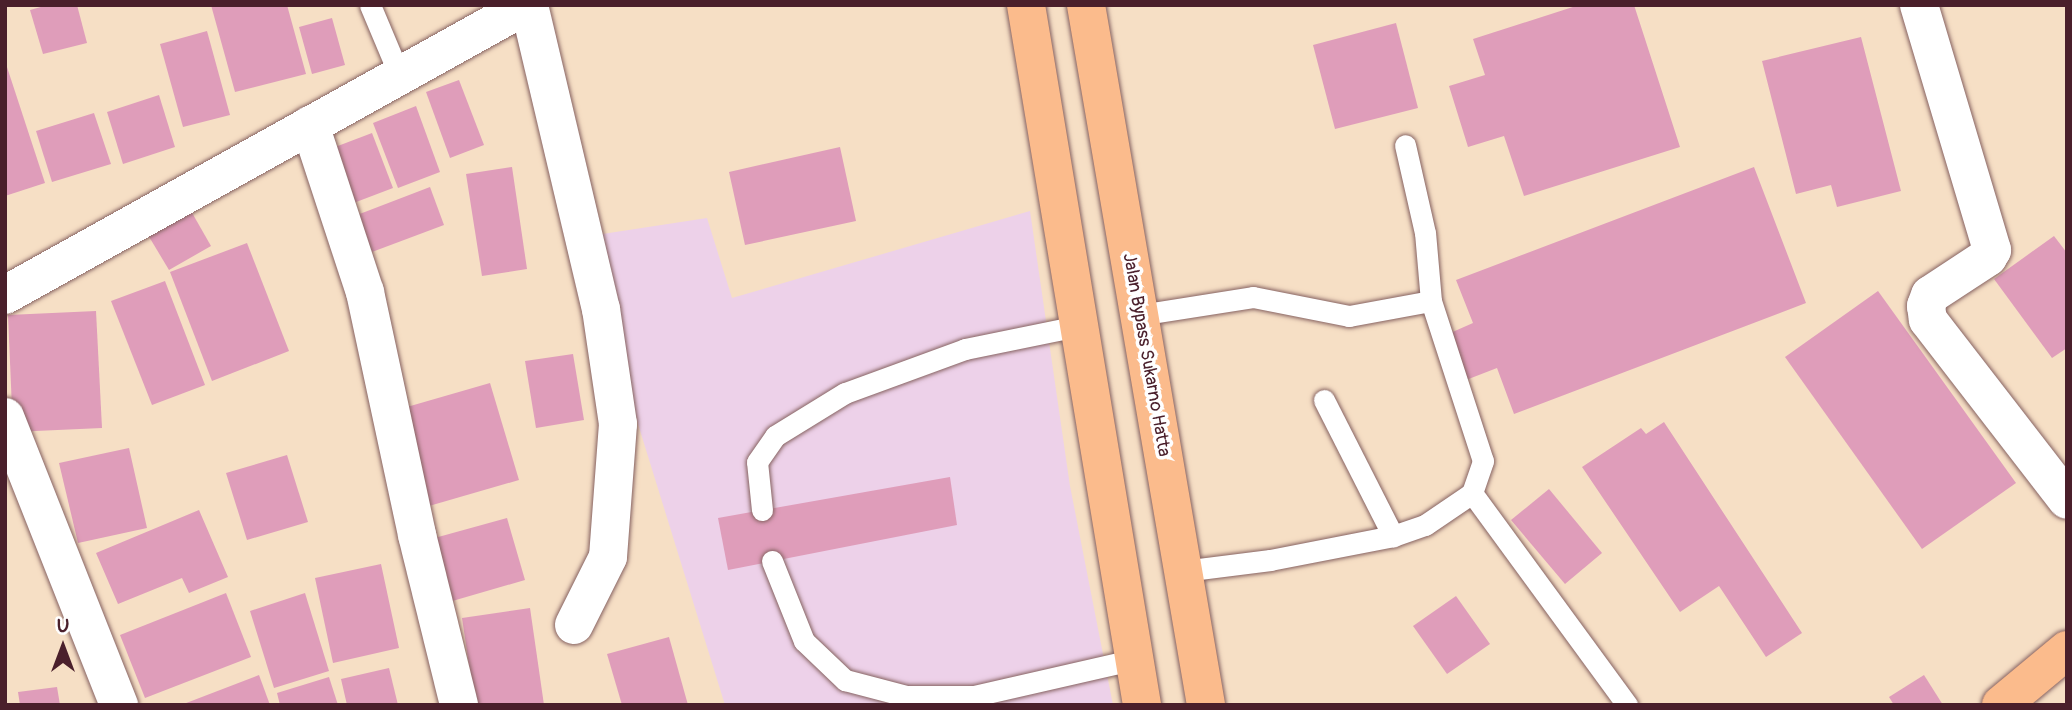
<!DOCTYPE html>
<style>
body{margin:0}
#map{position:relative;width:2072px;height:710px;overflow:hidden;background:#f6dfc5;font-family:Pangolin,sans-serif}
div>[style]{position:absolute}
.built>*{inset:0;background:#edd1e9}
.building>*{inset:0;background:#df9dba}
.roads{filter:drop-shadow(0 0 2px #866261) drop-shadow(0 0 2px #866261)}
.lane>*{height:21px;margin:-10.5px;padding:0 10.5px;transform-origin:10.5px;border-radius:10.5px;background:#fff}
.street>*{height:38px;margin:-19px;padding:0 19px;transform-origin:19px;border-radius:19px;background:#fff}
.primary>*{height:38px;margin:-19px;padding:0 19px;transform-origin:19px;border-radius:19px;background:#fbbb8c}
.highway>*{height:38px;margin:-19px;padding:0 19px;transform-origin:19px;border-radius:19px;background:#fbbb8c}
span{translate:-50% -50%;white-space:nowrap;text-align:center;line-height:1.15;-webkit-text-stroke:7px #fff;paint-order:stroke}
.street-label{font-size:18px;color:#4a1f2b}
.frame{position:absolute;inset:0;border:7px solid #4a1f2b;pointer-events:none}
.north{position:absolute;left:28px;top:612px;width:70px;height:70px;-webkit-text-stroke:5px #fff;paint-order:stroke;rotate:0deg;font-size:19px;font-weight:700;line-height:28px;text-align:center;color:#4a1f2b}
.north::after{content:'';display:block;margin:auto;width:24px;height:32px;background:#4a1f2b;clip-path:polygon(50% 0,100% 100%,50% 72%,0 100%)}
</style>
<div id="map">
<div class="built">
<div style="clip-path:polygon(1030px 211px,1070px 486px,1113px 705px,725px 705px,638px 424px,596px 235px,707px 218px,732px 298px)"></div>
</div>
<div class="building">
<div style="clip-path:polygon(48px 5px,77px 5px,87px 43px,43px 54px,30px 10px)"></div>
<div style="clip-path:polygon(211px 5px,287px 5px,306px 74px,235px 92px)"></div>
<div style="clip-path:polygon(1579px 5px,1634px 5px,1680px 147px,1524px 196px,1504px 136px,1468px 147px,1449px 86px,1485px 75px,1473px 39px)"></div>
<div style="clip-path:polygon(332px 18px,345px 65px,312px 74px,299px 27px)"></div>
<div style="clip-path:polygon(1396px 23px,1418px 108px,1335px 129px,1313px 45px)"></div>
<div style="clip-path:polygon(207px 31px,230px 115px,183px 127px,160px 44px)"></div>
<div style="clip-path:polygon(1861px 37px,1901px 191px,1837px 207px,1831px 185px,1796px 194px,1762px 61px)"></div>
<div style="clip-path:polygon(5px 61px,45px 183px,5px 196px)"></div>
<div style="clip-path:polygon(459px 80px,484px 145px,450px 158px,426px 92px)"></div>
<div style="clip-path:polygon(159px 95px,175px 147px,123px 164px,107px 112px)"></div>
<div style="clip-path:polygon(416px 106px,440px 172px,398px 188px,373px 123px)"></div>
<div style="clip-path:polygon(94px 113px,111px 164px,52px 182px,36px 131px)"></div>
<div style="clip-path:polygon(372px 133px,393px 188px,343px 207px,322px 152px)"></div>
<div style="clip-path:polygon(840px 147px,856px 221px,745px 245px,729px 172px)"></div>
<div style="clip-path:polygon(512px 167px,527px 269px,482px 276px,466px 174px)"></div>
<div style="clip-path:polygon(1754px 167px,1806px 303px,1514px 414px,1497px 368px,1466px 380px,1448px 334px,1473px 323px,1456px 280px)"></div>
<div style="clip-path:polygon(430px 187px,444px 225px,372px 252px,357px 215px)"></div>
<div style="clip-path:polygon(191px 211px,211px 246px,169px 270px,148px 235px)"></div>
<div style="clip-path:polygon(2054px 236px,2067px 253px,2067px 348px,2052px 358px,1994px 279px)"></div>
<div style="clip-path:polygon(247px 243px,289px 351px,212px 381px,170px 272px)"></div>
<div style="clip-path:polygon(165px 281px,205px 385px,152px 405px,111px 301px)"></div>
<div style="clip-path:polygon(1878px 291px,2016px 483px,1922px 549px,1785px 357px)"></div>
<div style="clip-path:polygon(96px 311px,102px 428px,13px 432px,8px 315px)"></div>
<div style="clip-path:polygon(573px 354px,584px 420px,536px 428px,525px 361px)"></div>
<div style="clip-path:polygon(490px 383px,519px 480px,429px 506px,400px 409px)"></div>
<div style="clip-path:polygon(1664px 422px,1802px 633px,1766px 657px,1719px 586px,1680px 612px,1582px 467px,1641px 428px,1646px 434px)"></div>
<div style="clip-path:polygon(129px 448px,147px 528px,78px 543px,59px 463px)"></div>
<div style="clip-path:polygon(287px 455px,308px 522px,247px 540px,226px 473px)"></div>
<div style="clip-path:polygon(950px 477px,957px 525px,728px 570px,718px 518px)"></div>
<div style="clip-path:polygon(1549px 489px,1602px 553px,1565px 584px,1511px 520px)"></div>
<div style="clip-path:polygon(199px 510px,228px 577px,189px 593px,182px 578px,118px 604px,96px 553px)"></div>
<div style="clip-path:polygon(507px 518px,525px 580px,449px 602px,431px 539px)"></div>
<div style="clip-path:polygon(381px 564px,399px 648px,333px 663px,315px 578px)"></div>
<div style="clip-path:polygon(226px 593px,251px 657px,145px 698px,120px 635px)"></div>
<div style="clip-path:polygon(305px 593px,329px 671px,274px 688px,250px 611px)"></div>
<div style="clip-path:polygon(1456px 596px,1490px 644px,1447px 674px,1413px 626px)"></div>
<div style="clip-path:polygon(530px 608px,544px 705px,475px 705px,462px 618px)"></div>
<div style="clip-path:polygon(669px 637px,688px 705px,622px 705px,607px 654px)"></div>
<div style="clip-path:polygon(389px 668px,398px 705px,347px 705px,341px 679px)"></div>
<div style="clip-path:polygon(259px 675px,270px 705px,181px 705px)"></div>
<div style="clip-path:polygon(1924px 675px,1943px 705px,1894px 705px,1889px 697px)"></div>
<div style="clip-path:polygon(329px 677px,338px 705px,280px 705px,277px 693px)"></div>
<div style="clip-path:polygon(57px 687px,60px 705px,20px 705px,18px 692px)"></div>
</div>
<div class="roads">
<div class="lane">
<div style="left:370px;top:5px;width:75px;rotate:67.2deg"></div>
<div style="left:1139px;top:315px;width:115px;rotate:-9deg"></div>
<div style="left:1253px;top:297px;width:98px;rotate:11.2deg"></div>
<div style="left:1349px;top:316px;width:83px;rotate:-10.4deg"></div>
<div style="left:1324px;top:400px;width:153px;rotate:63.1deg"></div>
<div style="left:1472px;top:493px;width:263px;rotate:53.8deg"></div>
<div style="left:762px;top:510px;width:48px;rotate:-95.9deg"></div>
<div style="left:757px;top:462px;width:32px;rotate:-55deg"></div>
<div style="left:775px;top:436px;width:82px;rotate:-31.6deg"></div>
<div style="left:845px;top:393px;width:128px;rotate:-20.1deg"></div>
<div style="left:965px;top:349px;width:115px;rotate:-11.5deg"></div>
<div style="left:772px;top:561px;width:86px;rotate:68.2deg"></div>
<div style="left:804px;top:641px;width:57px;rotate:43.6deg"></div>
<div style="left:845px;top:680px;width:63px;rotate:14.7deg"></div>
<div style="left:906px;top:696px;width:68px"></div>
<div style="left:974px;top:696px;width:165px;rotate:-12.9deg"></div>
<div style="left:1183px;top:571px;width:88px;rotate:-7.2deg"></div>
<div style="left:1270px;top:560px;width:125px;rotate:-11deg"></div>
<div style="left:1393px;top:536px;width:34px;rotate:-19deg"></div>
<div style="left:1425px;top:525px;width:57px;rotate:-34.2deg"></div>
<div style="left:1472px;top:493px;width:34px;rotate:-71deg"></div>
<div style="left:1483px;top:461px;width:168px;rotate:-108deg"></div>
<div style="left:1431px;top:301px;width:68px;rotate:-95deg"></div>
<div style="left:1425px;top:233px;width:90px;rotate:-102.8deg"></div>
</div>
<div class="street">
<div style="left:529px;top:5px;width:312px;rotate:76.7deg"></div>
<div style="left:601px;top:309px;width:116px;rotate:81.6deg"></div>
<div style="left:618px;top:424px;width:133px;rotate:94.3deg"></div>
<div style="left:608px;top:557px;width:76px;rotate:116.6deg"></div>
<div style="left:1919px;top:5px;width:256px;rotate:73.4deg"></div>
<div style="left:1992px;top:250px;width:8px;rotate:120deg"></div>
<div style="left:1988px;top:257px;width:69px;rotate:146.8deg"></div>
<div style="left:1930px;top:295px;width:12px;rotate:110deg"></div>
<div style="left:1926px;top:306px;width:14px;rotate:82deg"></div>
<div style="left:1928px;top:320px;width:227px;rotate:52.3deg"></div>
<div style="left:310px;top:125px;width:176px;rotate:71.8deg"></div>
<div style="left:365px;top:292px;width:249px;rotate:77.9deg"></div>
<div style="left:417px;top:535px;width:175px;rotate:76.1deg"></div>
<div style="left:5px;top:295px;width:597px;rotate:-29.05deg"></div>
<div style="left:5px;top:417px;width:310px;rotate:68.4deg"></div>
</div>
<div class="primary">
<div style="left:2001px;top:705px;width:86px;rotate:-39.8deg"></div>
</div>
<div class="highway">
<div style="left:1026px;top:5px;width:710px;rotate:80.59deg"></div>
<div style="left:1086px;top:5px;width:710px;rotate:80.27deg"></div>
</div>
</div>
<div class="street-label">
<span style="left:1146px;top:355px;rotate:80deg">Jalan Bypass Sukarno Hatta</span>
</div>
<div class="frame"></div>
<div class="north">U</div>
</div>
